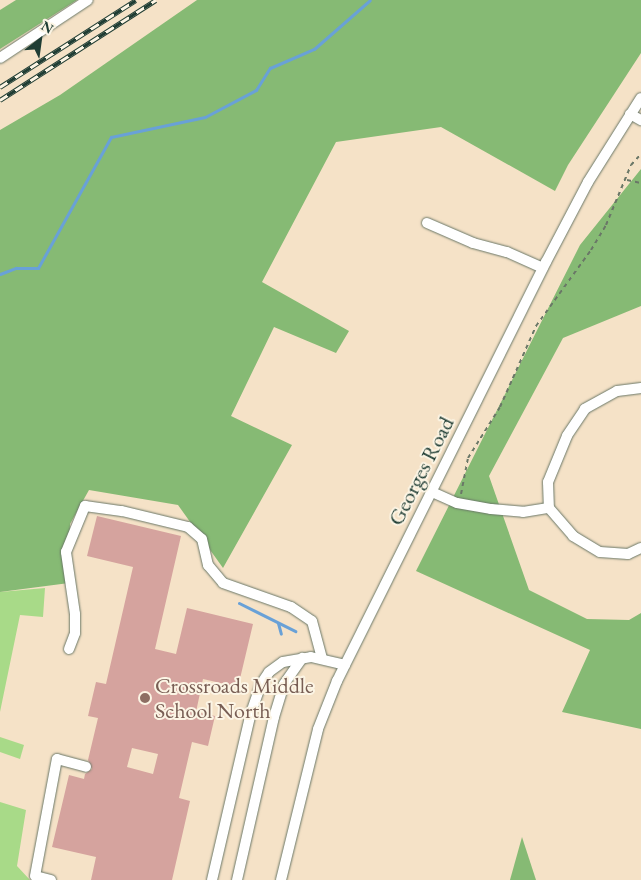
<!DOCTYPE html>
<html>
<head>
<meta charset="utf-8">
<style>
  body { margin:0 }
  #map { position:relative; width:641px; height:880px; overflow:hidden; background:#f5e2c7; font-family:"EB Garamond",serif }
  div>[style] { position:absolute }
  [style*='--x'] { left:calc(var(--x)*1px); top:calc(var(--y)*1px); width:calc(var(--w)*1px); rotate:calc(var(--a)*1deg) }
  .green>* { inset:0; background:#a8da88 }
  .forest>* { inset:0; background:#86ba74 }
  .stream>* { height:3px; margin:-1.5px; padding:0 1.5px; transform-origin:1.5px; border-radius:1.5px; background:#69a1d7 }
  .building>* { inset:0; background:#d5a39e }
  .path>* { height:2px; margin-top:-1px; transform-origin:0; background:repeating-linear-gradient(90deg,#6a7767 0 4px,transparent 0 8px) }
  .roads { filter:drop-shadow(0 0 1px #6a7767) drop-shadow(0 0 1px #6a7767) }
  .minor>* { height:10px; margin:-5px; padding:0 5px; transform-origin:5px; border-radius:5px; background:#fff }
  .rail>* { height:5px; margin-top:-2.5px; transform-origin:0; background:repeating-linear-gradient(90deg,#fcf5e5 0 9px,#1f3d34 0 18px); box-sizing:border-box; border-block:1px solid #1f3d34 }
  .dots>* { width:14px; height:14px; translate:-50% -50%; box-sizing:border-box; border:2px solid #fcf5e5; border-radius:50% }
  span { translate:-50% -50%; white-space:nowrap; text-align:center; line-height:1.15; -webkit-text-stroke:4px #fcf5e5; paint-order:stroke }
  .street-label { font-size:22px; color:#1f3d34 }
  .education-label { font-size:22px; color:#785e54 }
  .left { translate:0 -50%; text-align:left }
  .north { position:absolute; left:15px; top:15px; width:50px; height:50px; -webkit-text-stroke:4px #fcf5e5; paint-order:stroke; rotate:30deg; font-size:14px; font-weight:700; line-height:20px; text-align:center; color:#1f3d34 }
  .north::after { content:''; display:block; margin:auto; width:18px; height:22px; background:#1f3d34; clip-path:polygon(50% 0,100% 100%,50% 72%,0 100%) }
</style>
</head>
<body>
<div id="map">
  <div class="green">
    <div style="clip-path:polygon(45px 588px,43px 617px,20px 615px,0 712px,0 592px)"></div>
    <div style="clip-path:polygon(0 737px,24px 745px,20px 759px,0 752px)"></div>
    <div style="clip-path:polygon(0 802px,26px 810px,17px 866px,30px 880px,0 880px)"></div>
  </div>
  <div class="forest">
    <div style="clip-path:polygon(16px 0,77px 0,0 49px,0 10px)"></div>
    <div style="clip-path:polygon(197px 0,641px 0,641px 53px,568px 165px,555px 191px,441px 127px,336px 142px,262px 282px,349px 331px,336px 353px,274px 327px,231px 416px,292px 445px,223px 568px,178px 505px,89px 490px,70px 524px,69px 583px,0 592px,0 130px,60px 95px)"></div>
    <div style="clip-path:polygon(641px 169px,641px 306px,563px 338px,489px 476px,529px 590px,587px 619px,629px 620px,641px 613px,641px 729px,562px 712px,590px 650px,416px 571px,580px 245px)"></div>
    <div style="clip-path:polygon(522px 837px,536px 880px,510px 880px)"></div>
  </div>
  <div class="stream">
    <div style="--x:0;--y:274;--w:17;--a:-21"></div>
    <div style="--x:16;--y:268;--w:22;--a:0"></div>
    <div style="--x:38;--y:268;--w:150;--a:-60.9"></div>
    <div style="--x:111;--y:137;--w:96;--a:-12"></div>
    <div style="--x:205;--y:117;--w:58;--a:-27.9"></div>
    <div style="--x:256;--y:90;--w:26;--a:-58"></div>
    <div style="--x:270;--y:68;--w:48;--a:-23.4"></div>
    <div style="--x:314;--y:49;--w:74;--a:-41.2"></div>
    <div style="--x:239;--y:603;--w:63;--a:26.6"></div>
    <div style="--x:278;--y:623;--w:11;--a:75"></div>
  </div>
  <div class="building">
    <div style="clip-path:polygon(evenodd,97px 516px,181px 536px,155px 649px,176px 654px,187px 608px,253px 624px,238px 687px,203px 679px,196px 712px,215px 716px,208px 746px,192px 742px,179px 798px,190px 801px,172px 880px,91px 880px,96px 857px,52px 847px,69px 775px,84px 779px,85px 774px,92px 769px,88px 760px,98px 718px,88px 716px,96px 682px,106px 684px,133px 567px,87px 556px,97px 516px,132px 748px,158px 754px,153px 774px,127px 767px,132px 748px)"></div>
  </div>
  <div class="path">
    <div style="--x:627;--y:180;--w:14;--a:12"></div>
    <div style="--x:461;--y:494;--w:37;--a:-79"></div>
    <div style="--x:468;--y:458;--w:60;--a:-57.9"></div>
    <div style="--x:500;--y:407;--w:89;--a:-66"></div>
    <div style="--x:536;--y:326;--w:94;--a:-54.1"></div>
    <div style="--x:591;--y:250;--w:29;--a:-59"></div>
    <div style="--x:606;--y:225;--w:65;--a:-67.4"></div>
    <div style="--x:631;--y:165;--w:15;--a:-48"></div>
  </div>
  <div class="roads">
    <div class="minor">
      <div style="--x:0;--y:58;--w:105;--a:-33.4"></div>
      <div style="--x:630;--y:114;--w:13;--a:29"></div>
      <div style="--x:427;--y:223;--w:50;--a:23.5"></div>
      <div style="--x:473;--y:243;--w:35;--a:15"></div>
      <div style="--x:507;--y:252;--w:39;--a:24"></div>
      <div style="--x:641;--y:388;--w:24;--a:173"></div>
      <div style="--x:617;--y:391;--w:37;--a:151"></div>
      <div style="--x:585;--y:409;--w:32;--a:124"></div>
      <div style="--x:567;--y:436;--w:50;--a:112.4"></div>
      <div style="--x:548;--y:482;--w:26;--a:88"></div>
      <div style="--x:549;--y:508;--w:37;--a:49"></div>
      <div style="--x:573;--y:536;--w:31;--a:31"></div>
      <div style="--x:600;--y:552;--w:28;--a:4"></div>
      <div style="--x:628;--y:554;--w:14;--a:-25"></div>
      <div style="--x:432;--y:492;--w:27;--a:24"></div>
      <div style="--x:457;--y:503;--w:35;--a:10"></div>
      <div style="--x:491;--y:509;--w:32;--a:5"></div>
      <div style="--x:523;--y:512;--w:26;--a:-9"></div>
      <div style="--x:69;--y:649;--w:17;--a:-69"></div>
      <div style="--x:75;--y:633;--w:19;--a:-90"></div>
      <div style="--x:75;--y:614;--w:63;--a:-98.3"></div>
      <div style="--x:66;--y:552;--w:50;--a:-67.6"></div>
      <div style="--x:85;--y:506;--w:37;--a:8"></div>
      <div style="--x:122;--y:511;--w:68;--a:13.6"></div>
      <div style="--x:188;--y:527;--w:18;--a:41"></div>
      <div style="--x:202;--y:539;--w:27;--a:77"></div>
      <div style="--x:208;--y:565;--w:23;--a:50"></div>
      <div style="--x:223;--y:583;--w:72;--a:19.4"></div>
      <div style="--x:291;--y:607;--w:25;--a:34"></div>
      <div style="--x:312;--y:621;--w:39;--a:75"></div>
      <div style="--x:51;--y:880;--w:16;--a:-166"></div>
      <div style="--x:35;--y:876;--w:119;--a:-79.4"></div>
      <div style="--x:57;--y:759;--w:30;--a:15"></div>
      <div style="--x:212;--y:880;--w:171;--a:-76.9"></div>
      <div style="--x:251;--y:713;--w:31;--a:-71"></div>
      <div style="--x:261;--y:684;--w:14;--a:-56"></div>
      <div style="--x:269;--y:672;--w:17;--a:-36"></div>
      <div style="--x:283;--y:662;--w:28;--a:-10"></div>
      <div style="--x:311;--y:657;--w:35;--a:13"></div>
      <div style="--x:237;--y:880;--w:167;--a:-77.2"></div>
      <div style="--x:274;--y:717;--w:34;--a:-73"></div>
      <div style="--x:284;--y:684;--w:32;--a:-55"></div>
      <div style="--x:281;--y:880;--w:155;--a:-76.2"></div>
      <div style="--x:318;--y:729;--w:52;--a:-68.4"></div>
      <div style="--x:337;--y:681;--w:468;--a:-63.5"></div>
      <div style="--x:546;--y:262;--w:90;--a:-62.3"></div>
      <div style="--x:588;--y:182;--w:99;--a:-57.8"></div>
    </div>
  </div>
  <div class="rail">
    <div style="--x:0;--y:87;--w:161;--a:-32.6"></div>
    <div style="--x:0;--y:100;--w:185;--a:-32.7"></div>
  </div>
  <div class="dots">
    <div style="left:145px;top:698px;background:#8d6e63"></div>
  </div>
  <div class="street-label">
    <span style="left:421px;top:471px;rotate:-63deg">Georges Road</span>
  </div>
  <div class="education-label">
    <span class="left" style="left:155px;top:698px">Crossroads Middle<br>School North</span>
  </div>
  <div class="north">N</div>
</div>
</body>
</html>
